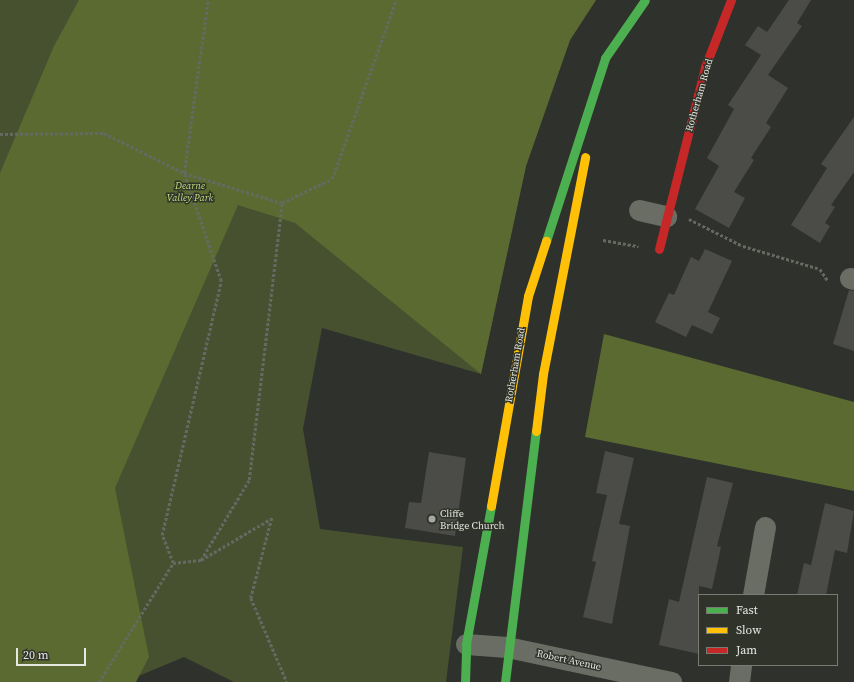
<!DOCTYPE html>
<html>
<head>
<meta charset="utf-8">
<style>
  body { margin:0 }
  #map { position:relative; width:854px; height:682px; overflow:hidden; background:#2f312c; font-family:"Source Serif 4",serif }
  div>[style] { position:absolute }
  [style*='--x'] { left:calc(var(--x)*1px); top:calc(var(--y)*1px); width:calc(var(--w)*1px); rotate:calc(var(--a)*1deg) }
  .green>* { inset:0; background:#475130 }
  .forest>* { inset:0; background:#5a6a30 }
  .building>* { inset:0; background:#4b4c48 }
  .path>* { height:2.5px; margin-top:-1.25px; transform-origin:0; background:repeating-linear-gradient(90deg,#666962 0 3px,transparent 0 5px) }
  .street>* { height:21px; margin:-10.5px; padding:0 10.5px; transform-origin:10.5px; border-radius:10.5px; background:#6a6d64 }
  .fast>* { height:9px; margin:-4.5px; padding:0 4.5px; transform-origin:4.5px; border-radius:4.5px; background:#4caf50 }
  .slow>* { height:9px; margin:-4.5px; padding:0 4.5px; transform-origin:4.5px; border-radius:4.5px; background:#ffc107 }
  .jam>* { height:9px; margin:-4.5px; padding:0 4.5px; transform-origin:4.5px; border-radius:4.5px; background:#c62828 }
  .dots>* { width:11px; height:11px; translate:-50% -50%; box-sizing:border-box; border:2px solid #30332a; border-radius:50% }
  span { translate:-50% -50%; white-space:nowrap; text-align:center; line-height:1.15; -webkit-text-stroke:3px #30332a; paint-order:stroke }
  .street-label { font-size:10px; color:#e5e7e1 }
  .park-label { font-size:10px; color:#c0db7d; font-style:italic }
  .poi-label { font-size:10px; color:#e5e7e1 }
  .left { translate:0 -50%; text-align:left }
  .legend { position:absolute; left:698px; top:594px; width:140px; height:72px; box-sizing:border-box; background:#30332a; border:1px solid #787b73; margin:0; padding:5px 7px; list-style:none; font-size:12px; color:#e5e7e1 }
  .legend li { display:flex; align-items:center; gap:8px; height:20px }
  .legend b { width:20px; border:1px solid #787b73 }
  .scale { position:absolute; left:16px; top:648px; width:70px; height:18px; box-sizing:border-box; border:2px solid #e5e7e1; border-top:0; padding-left:5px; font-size:12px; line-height:14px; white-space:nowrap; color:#e5e7e1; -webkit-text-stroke:3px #30332a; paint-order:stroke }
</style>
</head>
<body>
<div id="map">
  <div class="green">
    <div style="clip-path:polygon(0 0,596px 0,570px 40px,526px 166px,481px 374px,322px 328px,303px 429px,320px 529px,463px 547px,446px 682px,234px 682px,184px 657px,141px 675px,54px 682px,0 682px)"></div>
  </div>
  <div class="forest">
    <div style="clip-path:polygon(79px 0,596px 0,570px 40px,526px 166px,481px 374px,295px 223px,238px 205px,115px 488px,149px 657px,136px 682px,0 682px,0 173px,54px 46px)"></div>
    <div style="clip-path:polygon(604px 334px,854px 402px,854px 491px,585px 437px)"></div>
  </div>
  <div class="building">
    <div style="clip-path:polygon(789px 0,811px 0,797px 23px,802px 26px,768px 75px,788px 88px,766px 123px,771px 127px,751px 158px,754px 160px,734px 192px,745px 198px,729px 228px,695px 209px,719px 166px,707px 158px,734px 109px,728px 105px,761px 55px,745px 45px,758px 26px,767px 32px)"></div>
    <div style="clip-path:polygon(854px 117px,854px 172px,831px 205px,835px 207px,825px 223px,830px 226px,820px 243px,791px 225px,827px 168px,821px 164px)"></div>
    <div style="clip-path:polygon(705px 249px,732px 261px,708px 312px,720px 318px,712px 334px,692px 325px,686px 337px,655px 322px,669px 293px,674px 295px,691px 257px,699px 261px)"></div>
    <div style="clip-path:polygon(849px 290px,854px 291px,854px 351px,833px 344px)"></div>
    <div style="clip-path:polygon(605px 451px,634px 458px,619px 524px,630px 526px,612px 624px,583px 617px,596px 562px,592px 561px,607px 495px,596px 493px)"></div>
    <div style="clip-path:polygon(429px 452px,466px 458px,455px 536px,405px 528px,409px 502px,421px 503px)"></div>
    <div style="clip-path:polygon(707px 477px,733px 483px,717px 546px,721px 547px,712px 589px,699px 586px,699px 654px,659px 645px,669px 599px,679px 602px)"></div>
    <div style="clip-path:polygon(825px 503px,854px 511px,847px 553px,835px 550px,826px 595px,797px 595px,804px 563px,811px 565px)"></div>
  </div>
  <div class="path">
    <div style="--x:0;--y:134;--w:104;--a:-0.6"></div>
    <div style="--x:104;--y:133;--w:89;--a:26.6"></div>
    <div style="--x:184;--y:173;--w:102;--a:17"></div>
    <div style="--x:689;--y:219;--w:60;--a:26.6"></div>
    <div style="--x:743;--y:246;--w:80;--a:16.6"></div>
    <div style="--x:820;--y:269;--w:14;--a:56"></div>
    <div style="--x:603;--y:240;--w:36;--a:10"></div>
    <div style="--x:201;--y:560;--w:93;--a:-59"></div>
    <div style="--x:249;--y:480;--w:279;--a:-83.2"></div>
    <div style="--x:282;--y:203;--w:55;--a:-25.6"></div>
    <div style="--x:332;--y:179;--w:190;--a:-70.3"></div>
    <div style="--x:173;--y:563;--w:28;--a:-6"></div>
    <div style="--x:201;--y:560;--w:82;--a:-30.6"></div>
    <div style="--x:272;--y:518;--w:83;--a:104.7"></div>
    <div style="--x:251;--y:598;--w:91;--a:66.8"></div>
    <div style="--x:99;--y:682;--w:140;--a:-58.1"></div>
    <div style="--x:173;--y:563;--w:30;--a:-111"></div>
    <div style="--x:162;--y:535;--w:261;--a:-76.9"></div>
    <div style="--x:221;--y:281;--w:114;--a:-108.9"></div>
    <div style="--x:184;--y:173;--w:175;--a:-82.1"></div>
  </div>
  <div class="street">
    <div style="--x:639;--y:210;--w:28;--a:13"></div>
    <div style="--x:850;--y:278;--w:4;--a:14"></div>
    <div style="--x:753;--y:595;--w:69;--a:-80"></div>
    <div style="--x:466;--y:644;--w:41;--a:4.2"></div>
    <div style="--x:507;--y:647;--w:168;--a:12"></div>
    <div style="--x:739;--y:682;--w:17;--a:-83"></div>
  </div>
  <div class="fast">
    <div style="--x:546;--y:241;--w:192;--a:-72.1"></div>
    <div style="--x:605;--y:58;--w:70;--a:-55.4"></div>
    <div style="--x:465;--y:682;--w:38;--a:-88"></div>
    <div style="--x:466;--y:644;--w:140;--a:-79.7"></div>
    <div style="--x:505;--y:682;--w:253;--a:-83"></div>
  </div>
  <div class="slow">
    <div style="--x:536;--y:431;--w:57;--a:-83"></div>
    <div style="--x:543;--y:374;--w:221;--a:-79"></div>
    <div style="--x:491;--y:506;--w:213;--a:-80"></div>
    <div style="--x:528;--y:296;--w:58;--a:-71.9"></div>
  </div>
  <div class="jam">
    <div style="--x:659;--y:249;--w:188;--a:-75.8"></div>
    <div style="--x:705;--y:67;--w:72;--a:-68.8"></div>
  </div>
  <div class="dots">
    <div style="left:432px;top:519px;background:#a5a7a2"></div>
  </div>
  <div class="street-label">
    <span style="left:699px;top:95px;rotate:-74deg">Rotherham Road</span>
    <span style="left:515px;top:365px;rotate:-80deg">Rotherham Road</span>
    <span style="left:569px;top:660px;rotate:12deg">Robert Avenue</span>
  </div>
  <div class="park-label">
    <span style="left:190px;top:191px">Dearne<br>Valley Park</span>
  </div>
  <div class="poi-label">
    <span class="left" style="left:440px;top:519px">Cliffe<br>Bridge Church</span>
  </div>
  <ul class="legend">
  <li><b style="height:5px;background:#4caf50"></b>Fast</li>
  <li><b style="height:5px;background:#ffc107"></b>Slow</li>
  <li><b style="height:5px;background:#c62828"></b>Jam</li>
  </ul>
  <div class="scale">20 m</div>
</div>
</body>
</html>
